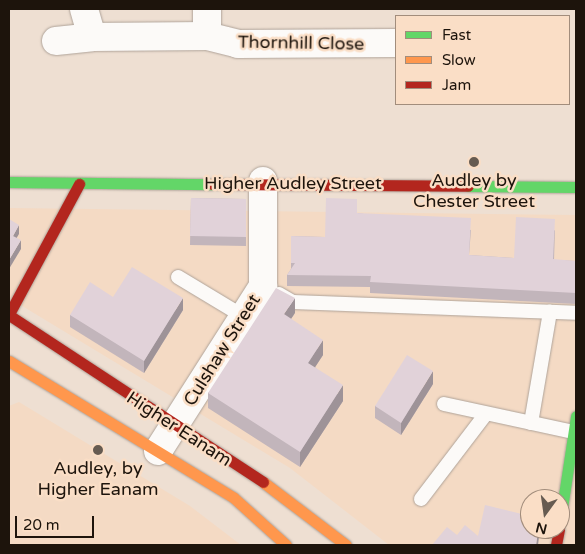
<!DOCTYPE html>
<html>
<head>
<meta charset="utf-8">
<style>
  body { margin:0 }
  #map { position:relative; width:585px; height:554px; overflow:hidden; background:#eedfd2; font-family:"Varela Round",sans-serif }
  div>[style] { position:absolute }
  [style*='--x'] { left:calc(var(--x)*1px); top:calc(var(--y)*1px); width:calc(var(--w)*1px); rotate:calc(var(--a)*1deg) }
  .built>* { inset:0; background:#f4dac4 }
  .roads { filter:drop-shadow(0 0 1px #afa399) drop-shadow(0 0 1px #afa399) }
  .lane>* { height:14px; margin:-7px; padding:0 7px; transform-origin:7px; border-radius:7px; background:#fcfaf8 }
  .street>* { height:28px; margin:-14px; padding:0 14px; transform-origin:14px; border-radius:14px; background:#fcfaf8 }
  .fast>* { height:11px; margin:-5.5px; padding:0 5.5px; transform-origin:5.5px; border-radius:5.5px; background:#63d668 }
  .slow>* { height:11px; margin:-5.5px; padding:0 5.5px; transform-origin:5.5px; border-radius:5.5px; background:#ff974d }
  .jam>* { height:11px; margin:-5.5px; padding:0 5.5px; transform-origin:5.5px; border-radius:5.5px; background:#b3261e }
  .wall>* { inset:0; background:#c2b5bb }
  .shaded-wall>* { inset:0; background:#9e9398 }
  .building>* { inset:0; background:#e1d2d9 }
  .dots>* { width:14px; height:14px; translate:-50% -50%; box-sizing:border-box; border:2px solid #fadec6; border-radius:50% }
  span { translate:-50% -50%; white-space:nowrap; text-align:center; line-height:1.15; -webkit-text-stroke:5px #fadec6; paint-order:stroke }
  .street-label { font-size:18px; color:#1d140c }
  .poi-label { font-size:18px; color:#1d140c }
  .frame { position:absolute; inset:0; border:10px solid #1d140c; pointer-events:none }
  .legend { position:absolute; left:395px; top:15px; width:175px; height:90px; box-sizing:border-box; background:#fadec6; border:1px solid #a28d7c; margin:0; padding:6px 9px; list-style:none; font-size:15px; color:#1d140c }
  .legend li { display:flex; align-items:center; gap:10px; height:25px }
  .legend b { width:25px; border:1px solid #a28d7c }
  .north { position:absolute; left:520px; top:489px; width:50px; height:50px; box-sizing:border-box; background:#fadec6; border:1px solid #a28d7c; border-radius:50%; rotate:194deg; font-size:14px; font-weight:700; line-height:20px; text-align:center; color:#1d140c }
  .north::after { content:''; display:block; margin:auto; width:18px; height:22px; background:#665b51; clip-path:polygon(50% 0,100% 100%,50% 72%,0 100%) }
  .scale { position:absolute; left:15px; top:516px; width:79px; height:22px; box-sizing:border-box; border:2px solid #1d140c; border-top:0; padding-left:6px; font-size:15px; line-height:18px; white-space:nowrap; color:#1d140c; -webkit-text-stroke:4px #fadec6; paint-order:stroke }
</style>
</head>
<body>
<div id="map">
  <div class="built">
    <div style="clip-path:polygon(evenodd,9px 208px,576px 215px,576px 545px,389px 545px,290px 468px,9px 298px,9px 208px,530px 499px,560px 499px,560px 529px,530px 529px,530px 499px)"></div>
    <div style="clip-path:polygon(19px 402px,190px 506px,241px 545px,9px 545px,9px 406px)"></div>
  </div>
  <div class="roads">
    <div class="lane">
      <div style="--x:178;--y:277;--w:76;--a:31"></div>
      <div style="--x:279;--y:294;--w:16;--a:30"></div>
      <div style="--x:293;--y:302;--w:283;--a:2.2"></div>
      <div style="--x:444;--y:404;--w:133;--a:12.2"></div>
      <div style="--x:531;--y:423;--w:113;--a:-80.3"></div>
      <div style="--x:421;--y:499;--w:106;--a:-52.7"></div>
    </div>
    <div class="street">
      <div style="--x:84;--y:9;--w:29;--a:74"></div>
      <div style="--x:207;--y:9;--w:27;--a:90"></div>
      <div style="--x:56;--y:41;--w:36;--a:-6"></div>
      <div style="--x:92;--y:37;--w:115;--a:-0.5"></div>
      <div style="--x:207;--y:36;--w:32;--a:14"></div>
      <div style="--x:238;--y:44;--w:158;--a:-0.4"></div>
      <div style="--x:158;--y:451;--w:196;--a:-57.5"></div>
      <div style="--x:263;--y:286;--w:105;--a:-90"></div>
    </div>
    <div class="fast">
      <div style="--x:9;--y:182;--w:203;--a:0.6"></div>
      <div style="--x:468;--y:186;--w:108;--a:0.5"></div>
      <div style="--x:560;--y:521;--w:106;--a:-81.3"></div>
    </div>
    <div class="slow">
      <div style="--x:9;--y:361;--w:263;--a:31.3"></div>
      <div style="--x:234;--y:498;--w:70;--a:42.1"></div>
      <div style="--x:263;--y:482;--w:104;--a:37.2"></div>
    </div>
    <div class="jam">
      <div style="--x:212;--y:184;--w:256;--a:0.4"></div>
      <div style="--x:9;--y:314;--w:148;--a:-61.7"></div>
      <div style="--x:9;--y:315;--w:304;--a:33.3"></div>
      <div style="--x:556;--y:545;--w:16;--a:-79"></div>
    </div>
  </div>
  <div class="wall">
    <div style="clip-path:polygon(191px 198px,246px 199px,246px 246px,190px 245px)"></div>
    <div style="clip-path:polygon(357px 213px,471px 230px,469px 255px,514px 258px,555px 230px,554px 260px,576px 261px,576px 304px,370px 293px,370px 287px,287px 286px,287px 275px,291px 269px,291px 236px,325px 237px)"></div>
    <div style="clip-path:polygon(183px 310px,144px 373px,70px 327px,70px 315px)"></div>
    <div style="clip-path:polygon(295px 313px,291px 319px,323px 355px,315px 367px,343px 401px,300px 467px,208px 408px,208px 393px)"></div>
    <div style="clip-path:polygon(433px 384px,401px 435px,375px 418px,375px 406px)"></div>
  </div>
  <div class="shaded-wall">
    <div style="clip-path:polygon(19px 225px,19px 234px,13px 244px,13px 236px)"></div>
    <div style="clip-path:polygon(21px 240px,21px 249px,9px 269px,9px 260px)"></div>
    <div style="clip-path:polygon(183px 298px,183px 310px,144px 373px,144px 361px)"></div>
    <div style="clip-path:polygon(295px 298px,295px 313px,284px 329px,284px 314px)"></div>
    <div style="clip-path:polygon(323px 340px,323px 355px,308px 378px,308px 363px)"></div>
    <div style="clip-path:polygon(433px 371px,433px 384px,401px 435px,401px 423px)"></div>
    <div style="clip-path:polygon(343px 385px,343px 401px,300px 467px,300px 452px)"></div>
    <div style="clip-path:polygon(538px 529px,540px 529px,538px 545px,536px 545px)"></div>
  </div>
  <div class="building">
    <div style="clip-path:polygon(191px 198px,246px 199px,246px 237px,190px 236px)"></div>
    <div style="clip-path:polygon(326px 198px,357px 199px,357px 213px,471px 218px,469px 255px,514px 258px,516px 217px,555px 219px,553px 259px,576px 261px,576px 293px,370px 282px,371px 276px,287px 275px,295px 263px,291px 263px,291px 236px,325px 237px)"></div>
    <div style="clip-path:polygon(9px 219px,19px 225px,13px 236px,21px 240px,9px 260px)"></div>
    <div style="clip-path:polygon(132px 267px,183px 298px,144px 361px,70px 315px,90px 282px,113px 297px)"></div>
    <div style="clip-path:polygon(276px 288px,295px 298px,284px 314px,323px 340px,308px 363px,343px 385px,300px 452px,208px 393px)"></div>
    <div style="clip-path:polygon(407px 355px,433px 371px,401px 423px,375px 406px)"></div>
    <div style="clip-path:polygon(485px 505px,530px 516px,530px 529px,538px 529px,536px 545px,432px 545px,447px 527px,457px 535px,465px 525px,478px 536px)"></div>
  </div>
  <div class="dots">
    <div style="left:474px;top:162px;background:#665b51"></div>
    <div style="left:98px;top:450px;background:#665b51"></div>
  </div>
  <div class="street-label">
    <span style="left:301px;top:43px;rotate:1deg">Thornhill Close</span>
    <span style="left:293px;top:183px">Higher Audley Street</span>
    <span style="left:222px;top:350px;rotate:-58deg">Culshaw Street</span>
    <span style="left:179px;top:429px;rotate:33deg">Higher Eanam</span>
  </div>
  <div class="poi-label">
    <span style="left:474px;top:191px">Audley by<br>Chester Street</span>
    <span style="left:98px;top:479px">Audley, by<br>Higher Eanam</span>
  </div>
  <div class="frame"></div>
  <ul class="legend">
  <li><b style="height:6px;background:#63d668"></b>Fast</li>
  <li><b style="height:6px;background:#ff974d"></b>Slow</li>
  <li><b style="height:6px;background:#b3261e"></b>Jam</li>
  </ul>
  <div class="north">N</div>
  <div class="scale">20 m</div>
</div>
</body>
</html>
